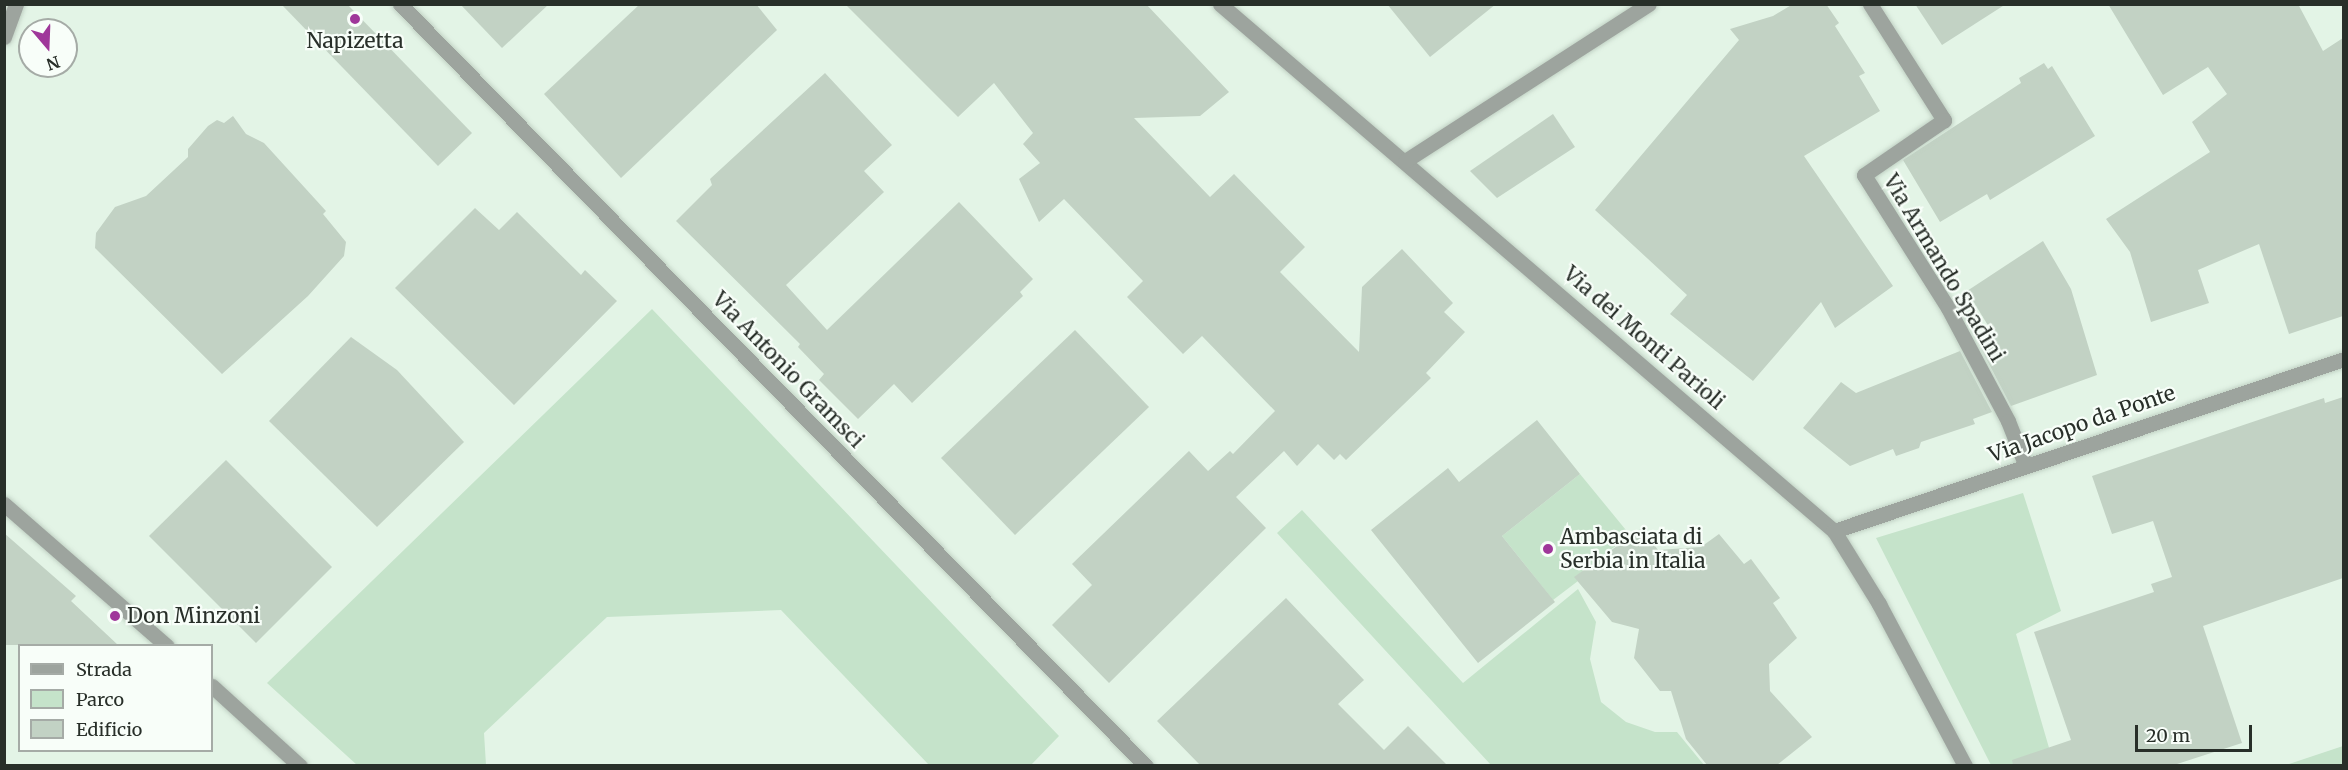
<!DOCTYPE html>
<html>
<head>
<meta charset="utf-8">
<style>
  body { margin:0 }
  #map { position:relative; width:2348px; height:770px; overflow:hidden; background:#e3f4e6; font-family:Merriweather,serif }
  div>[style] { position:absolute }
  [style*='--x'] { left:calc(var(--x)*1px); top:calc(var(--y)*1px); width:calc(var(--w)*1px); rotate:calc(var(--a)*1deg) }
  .green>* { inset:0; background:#c5e3ca }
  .building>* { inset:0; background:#c2d2c4 }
  .roads { filter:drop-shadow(0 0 2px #c1d1c4) drop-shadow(0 0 2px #c1d1c4) }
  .service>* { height:15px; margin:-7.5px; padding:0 7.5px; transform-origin:7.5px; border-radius:7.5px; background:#9da49e }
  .minor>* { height:15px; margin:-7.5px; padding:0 7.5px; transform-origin:7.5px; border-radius:7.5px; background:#9da49e }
  .tertiary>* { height:15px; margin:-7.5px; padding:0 7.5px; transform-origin:7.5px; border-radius:7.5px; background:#9da49e }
  .dots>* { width:16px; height:16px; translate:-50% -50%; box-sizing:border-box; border:3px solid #f8fef9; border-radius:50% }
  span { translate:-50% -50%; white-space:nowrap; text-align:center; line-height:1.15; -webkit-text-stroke:4.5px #f8fef9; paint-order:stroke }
  .poi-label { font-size:21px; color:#282f29 }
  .left { translate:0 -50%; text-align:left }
  .street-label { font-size:21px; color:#282f29 }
  .frame { position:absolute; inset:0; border:6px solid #282f29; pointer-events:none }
  .legend { position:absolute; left:18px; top:644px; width:195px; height:108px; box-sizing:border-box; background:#f8fef9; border:2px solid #a5aba6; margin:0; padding:8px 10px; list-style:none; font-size:18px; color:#282f29 }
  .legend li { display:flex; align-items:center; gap:12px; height:30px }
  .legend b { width:30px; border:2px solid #a5aba6 }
  .north { position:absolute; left:18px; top:18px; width:60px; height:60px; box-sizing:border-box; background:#f8fef9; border:2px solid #a5aba6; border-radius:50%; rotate:161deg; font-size:16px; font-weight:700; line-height:24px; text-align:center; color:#282f29 }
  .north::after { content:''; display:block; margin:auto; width:21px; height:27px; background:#9f379a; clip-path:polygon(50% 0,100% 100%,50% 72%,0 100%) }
  .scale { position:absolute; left:2135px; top:725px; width:117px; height:27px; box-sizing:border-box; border:3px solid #282f29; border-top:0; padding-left:8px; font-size:18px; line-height:21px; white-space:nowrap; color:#282f29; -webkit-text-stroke:4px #f8fef9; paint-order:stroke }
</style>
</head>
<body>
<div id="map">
  <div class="green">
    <div style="clip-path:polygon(652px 309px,1059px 736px,1031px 765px,929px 765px,781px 610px,607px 617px,484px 733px,486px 765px,357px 765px,267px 683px)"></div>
    <div style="clip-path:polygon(1580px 474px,1630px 535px,1575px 577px,1578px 581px,1553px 600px,1502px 536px)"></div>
    <div style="clip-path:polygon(2023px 493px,2061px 611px,2016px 634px,2054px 765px,1991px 765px,1876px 538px)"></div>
    <div style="clip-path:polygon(1302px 510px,1463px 683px,1578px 589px,1596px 622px,1590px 659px,1601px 702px,1626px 722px,1655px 732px,1677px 732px,1704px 765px,1491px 765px,1277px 533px)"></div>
    <div style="clip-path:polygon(2343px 746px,2343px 765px,2286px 765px)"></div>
  </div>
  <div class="building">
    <div style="clip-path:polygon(281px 4px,347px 4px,472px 133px,438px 166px)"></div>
    <div style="clip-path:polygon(460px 4px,549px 4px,502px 48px)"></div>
    <div style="clip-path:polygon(640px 4px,756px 4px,777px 30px,621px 178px,544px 94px)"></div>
    <div style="clip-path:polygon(845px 4px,1146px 4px,1229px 92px,1200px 116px,1134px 118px,1210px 197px,1234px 174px,1305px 247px,1280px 272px,1359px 352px,1362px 287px,1402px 249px,1453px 303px,1444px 312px,1465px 332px,1426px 373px,1431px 378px,1346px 460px,1340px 454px,1334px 460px,1318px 444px,1297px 466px,1284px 451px,1236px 497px,1266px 528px,1109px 683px,1052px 625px,1092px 585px,1072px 564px,1189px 451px,1208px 471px,1230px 451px,1233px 454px,1275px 411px,1202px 336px,1183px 354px,1127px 297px,1143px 281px,1064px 199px,1039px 222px,1019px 179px,1040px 163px,1023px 144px,1033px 133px,994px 83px,958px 117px)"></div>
    <div style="clip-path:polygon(1387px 4px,1496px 4px,1430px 57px)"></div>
    <div style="clip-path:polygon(1793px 4px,1826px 4px,1839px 23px,1835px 26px,1865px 73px,1859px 76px,1880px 111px,1804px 156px,1893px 286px,1835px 328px,1821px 302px,1753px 381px,1670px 314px,1687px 295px,1595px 210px,1739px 40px,1730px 29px,1773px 16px)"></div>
    <div style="clip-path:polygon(1915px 4px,2006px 4px,1942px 45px)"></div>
    <div style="clip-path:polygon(2108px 4px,2298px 4px,2323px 51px,2343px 38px,2343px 316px,2289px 334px,2259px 244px,2198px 270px,2209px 303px,2151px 322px,2130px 252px,2106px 219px,2210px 152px,2192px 122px,2227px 94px,2208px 67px,2163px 95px)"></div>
    <div style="clip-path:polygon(2044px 63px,2048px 69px,2052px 66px,2095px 136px,1990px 200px,1987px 194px,1940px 222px,1903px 160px,2021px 83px,2019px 78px)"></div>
    <div style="clip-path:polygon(825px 73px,892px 145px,864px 171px,884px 192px,786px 285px,827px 330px,959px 202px,1033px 279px,1020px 292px,1023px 296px,912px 403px,894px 384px,858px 419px,819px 380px,824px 374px,798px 347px,800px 344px,676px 221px,712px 185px,710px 179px)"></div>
    <div style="clip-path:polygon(1553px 114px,1575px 147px,1497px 198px,1470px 171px)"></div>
    <div style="clip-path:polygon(233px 116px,246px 134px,264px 143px,326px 211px,323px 214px,346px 242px,344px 256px,308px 296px,222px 374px,95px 248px,96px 233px,115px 207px,146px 196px,188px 157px,188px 149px,208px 126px,217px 120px,224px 123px)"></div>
    <div style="clip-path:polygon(475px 208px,499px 230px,517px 212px,581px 275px,585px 270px,617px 301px,514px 405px,395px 288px)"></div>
    <div style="clip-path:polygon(2043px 241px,2071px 289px,2097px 375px,2011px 406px,1978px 343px,1995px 337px,1967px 291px)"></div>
    <div style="clip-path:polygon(1075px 330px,1149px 407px,1015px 535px,941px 458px)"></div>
    <div style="clip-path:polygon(351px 337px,397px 370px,464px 442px,377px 527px,269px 421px)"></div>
    <div style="clip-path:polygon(1960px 351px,1992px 412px,1973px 419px,1975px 424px,1921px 442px,1919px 448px,1896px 456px,1893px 449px,1850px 466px,1803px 428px,1841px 382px,1856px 393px)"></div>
    <div style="clip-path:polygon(2343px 397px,2343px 578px,2203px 626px,2242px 743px,2174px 765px,2013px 765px,2012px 760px,2071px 740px,2034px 632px,2154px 592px,2151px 584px,2172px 577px,2153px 521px,2112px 534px,2092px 476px,2324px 398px,2325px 403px)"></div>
    <div style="clip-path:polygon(1537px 420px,1580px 474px,1502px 536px,1555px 602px,1478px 663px,1371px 530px,1448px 468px,1459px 482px)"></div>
    <div style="clip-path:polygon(226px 460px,332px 567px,256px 643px,149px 536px)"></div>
    <div style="clip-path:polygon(1642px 528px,1658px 550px,1701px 547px,1719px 534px,1744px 564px,1751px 559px,1780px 598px,1773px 603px,1797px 638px,1769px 664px,1770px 691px,1812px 737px,1777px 765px,1707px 765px,1686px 739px,1671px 691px,1660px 691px,1634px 658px,1639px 629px,1612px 622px,1574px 577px)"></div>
    <div style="clip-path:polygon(4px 533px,76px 596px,71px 601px,118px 645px,4px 645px)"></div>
    <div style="clip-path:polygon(1286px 598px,1364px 680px,1338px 704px,1384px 750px,1408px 726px,1447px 765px,1200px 765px,1157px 721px)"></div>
  </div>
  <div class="roads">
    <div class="service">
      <div style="--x:1870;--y:4;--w:138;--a:57.5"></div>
      <div style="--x:1944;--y:120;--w:97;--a:145.5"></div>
      <div style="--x:1864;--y:175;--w:157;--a:57.7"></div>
      <div style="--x:1948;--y:308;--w:128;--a:62"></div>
      <div style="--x:2008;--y:421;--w:46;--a:68.4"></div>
    </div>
    <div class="minor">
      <div style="--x:400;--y:4;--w:1066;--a:45.61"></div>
      <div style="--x:1220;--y:4;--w:809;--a:40.64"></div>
      <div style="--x:1834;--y:531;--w:86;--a:58.3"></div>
      <div style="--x:1879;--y:604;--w:183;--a:62"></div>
      <div style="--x:1405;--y:161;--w:290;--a:-32.8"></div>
      <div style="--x:4;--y:504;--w:216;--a:41.1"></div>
      <div style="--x:1834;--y:531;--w:538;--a:-18.64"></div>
      <div style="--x:212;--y:686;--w:119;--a:42.3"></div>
    </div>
    <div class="tertiary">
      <div style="--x:4;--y:37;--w:35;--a:-70"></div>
    </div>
  </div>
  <div class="dots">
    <div style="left:355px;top:19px;background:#9f379a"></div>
    <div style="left:1548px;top:549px;background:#9f379a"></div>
    <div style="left:115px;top:616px;background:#9f379a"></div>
  </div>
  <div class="poi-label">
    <span style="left:355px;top:41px">Napizetta</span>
    <span class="left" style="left:1560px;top:549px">Ambasciata di<br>Serbia in Italia</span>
    <span class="left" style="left:127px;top:616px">Don Minzoni</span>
  </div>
  <div class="street-label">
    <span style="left:1944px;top:268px;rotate:59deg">Via Armando Spadini</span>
    <span style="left:1644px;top:338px;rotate:41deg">Via dei Monti Parioli</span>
    <span style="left:788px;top:370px;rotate:46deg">Via Antonio Gramsci</span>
    <span style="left:2082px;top:424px;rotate:-19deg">Via Jacopo da Ponte</span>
  </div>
  <div class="frame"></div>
  <ul class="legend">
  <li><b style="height:8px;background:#9da49e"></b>Strada</li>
  <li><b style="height:16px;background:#c5e3ca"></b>Parco</li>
  <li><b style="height:16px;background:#c2d2c4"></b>Edificio</li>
  </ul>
  <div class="north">N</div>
  <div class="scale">20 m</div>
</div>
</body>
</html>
